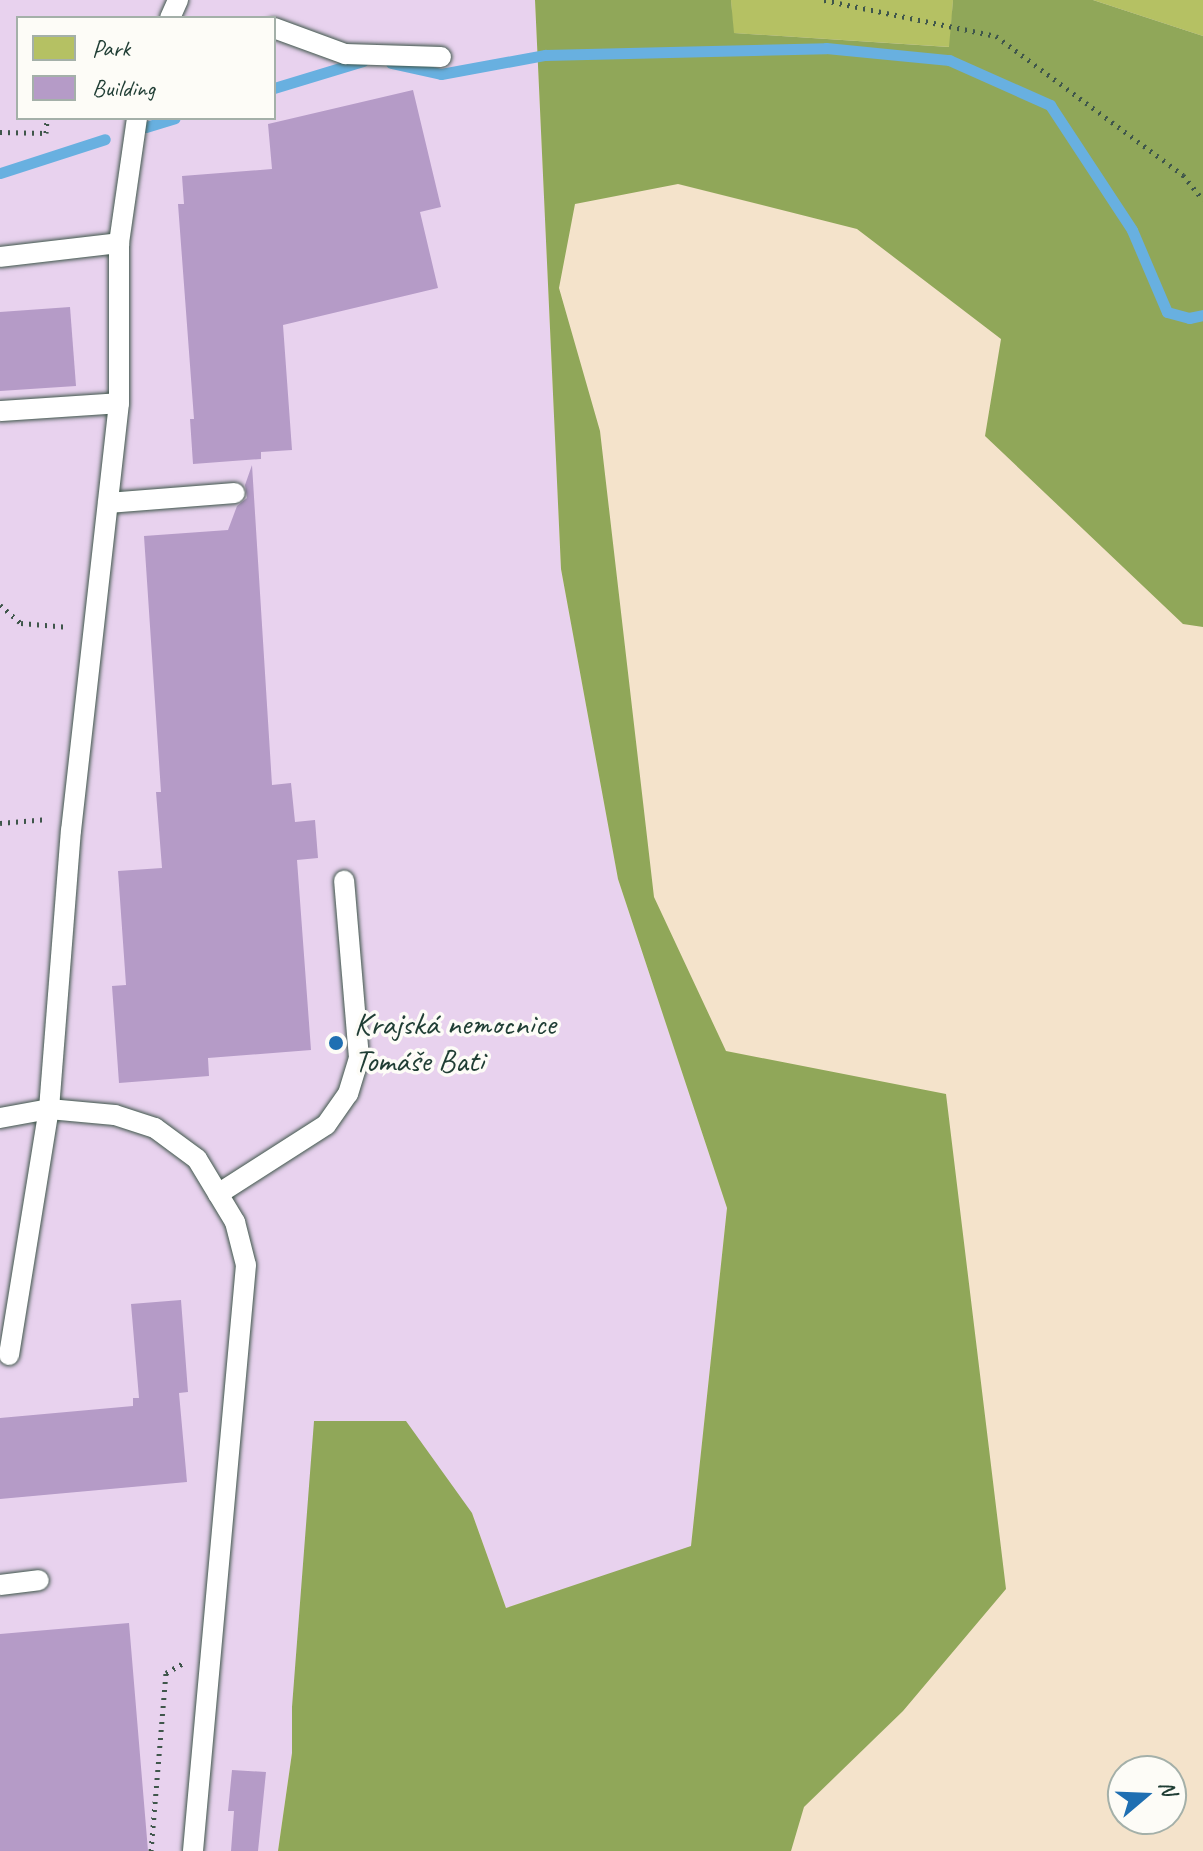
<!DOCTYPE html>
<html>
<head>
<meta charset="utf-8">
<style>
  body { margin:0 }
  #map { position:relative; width:1203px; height:1851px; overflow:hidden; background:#f4e3cb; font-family:Caveat,sans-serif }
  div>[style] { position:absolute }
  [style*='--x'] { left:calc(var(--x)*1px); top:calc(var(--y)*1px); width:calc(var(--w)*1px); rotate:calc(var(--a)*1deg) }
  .built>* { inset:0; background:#e8d2ee }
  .green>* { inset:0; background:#b5c163 }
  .forest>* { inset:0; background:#90a759 }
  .stream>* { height:11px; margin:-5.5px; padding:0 5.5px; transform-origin:5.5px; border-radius:5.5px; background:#68b0e0 }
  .building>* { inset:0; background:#b59bc7 }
  .path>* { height:5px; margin-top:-2.5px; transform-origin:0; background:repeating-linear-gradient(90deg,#3f564b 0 2px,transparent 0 8px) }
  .roads { filter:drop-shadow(0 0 2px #3f564b) drop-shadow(0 0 2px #3f564b) }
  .lane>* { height:20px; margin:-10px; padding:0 10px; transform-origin:10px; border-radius:10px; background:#fff }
  .dots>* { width:22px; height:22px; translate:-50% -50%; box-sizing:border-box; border:4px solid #fdfcf7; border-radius:50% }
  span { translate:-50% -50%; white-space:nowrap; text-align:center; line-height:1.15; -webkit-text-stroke:7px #fdfcf7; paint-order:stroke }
  .poi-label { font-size:32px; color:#1f3d34 }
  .left { translate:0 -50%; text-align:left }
  .legend { position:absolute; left:16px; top:16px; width:260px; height:104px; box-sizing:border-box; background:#fdfcf7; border:2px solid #a4b0a9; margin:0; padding:10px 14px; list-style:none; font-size:24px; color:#1f3d34 }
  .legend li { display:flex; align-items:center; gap:16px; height:40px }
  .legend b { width:40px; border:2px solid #a4b0a9 }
  .north { position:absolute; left:1107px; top:1755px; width:80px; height:80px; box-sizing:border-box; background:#fdfcf7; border:2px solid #a4b0a9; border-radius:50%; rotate:71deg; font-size:22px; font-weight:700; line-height:32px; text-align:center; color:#1f3d34 }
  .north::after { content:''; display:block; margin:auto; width:28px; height:36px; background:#1f6fb2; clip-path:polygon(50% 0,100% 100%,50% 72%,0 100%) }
</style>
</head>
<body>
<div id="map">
  <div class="built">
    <div style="clip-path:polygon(evenodd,0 0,535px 0,561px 569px,618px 879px,727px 1208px,691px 1547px,506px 1608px,472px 1513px,292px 1707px,292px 1753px,278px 1851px,0 1851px,0 0,18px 18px,274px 18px,274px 118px,18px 118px,18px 18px)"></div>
  </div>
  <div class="green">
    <div style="clip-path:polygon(731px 0,953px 0,950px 47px,733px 33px)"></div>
    <div style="clip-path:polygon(1093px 0,1203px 0,1203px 36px)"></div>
  </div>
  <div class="forest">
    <div style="clip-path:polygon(535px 0,731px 0,734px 33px,949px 47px,953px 0,1093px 0,1203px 36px,1203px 627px,1183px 624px,985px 436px,1001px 339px,857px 229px,678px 184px,575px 204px,559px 288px,600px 431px,654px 897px,726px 1051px,946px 1094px,1006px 1589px,903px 1711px,804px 1807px,791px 1851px,278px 1851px,292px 1753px,292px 1707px,314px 1421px,406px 1421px,472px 1513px,506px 1608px,691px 1546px,727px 1208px,618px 879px,561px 569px)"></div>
  </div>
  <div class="stream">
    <div style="--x:391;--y:63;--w:51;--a:12.4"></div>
    <div style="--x:441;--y:74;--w:106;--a:-10.4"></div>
    <div style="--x:545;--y:55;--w:281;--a:-1.4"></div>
    <div style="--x:826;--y:48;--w:124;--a:5.6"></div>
    <div style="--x:949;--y:60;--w:111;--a:24"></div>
    <div style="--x:1050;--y:105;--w:149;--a:56.7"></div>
    <div style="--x:1132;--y:230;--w:89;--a:66.9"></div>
    <div style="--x:1167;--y:312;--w:23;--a:15"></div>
    <div style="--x:1189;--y:318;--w:14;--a:-12"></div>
    <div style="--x:274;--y:88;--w:93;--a:-16.9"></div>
    <div style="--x:146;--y:127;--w:30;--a:-17"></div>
    <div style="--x:0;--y:173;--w:110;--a:-17.9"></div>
  </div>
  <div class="building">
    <div style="clip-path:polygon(413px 90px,441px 207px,420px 212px,438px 288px,283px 325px,292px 450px,261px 452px,261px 459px,193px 464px,190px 419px,194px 419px,178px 204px,184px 204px,182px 176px,272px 169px,268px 124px)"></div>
    <div style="clip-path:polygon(70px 307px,76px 386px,0 391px,0 312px)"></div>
    <div style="clip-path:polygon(252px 465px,272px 785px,291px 783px,295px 822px,315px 820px,318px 858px,297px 860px,311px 1050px,208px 1058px,209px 1076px,119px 1083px,112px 986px,126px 985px,118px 871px,162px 868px,156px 792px,161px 792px,144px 536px,228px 530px,237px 506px,247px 498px,245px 485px)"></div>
    <div style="clip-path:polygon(181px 1300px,188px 1392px,179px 1393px,187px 1482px,0 1499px,0 1418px,133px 1406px,133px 1398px,139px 1398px,131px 1304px)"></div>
    <div style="clip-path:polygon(129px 1623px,148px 1851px,0 1851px,0 1634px)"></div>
    <div style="clip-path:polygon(232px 1770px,266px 1772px,258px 1851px,231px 1851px,234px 1811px,228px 1811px)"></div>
  </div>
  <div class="path">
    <div style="--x:824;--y:0;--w:176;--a:11.8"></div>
    <div style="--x:996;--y:36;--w:233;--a:36.6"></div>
    <div style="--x:1183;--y:175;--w:32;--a:51"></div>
    <div style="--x:0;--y:132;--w:46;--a:1.2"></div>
    <div style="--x:46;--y:133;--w:15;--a:-86"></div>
    <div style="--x:0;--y:605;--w:28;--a:41"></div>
    <div style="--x:21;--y:623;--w:48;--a:4.8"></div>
    <div style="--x:0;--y:823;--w:48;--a:-4.8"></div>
    <div style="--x:151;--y:1851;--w:179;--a:-85.2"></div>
    <div style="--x:166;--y:1673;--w:20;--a:-30"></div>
  </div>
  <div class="roads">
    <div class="lane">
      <div style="--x:170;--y:18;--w:20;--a:-66"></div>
      <div style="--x:274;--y:28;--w:76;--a:20.1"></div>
      <div style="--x:345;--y:54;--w:96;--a:1.8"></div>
      <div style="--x:0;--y:257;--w:120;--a:-6.7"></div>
      <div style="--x:0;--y:411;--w:119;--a:-3.8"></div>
      <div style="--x:108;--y:503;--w:127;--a:-4.5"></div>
      <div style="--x:0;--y:1118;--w:50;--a:-10.4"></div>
      <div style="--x:49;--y:1109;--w:66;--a:5.2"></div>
      <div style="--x:115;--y:1115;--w:42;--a:18"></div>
      <div style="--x:155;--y:1128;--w:52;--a:36.4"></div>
      <div style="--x:197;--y:1159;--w:74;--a:58.9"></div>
      <div style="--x:235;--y:1222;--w:44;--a:75.7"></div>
      <div style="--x:246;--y:1265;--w:588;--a:95.17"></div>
      <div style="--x:218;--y:1194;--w:128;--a:-32.6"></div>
      <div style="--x:326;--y:1125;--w:38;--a:-55"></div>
      <div style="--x:348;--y:1094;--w:38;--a:-73"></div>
      <div style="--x:359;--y:1058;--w:178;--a:-94.8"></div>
      <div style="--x:9;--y:1355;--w:249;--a:-80.8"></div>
      <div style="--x:49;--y:1109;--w:279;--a:-85.5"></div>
      <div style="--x:71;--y:831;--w:431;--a:-83.6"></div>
      <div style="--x:119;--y:403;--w:160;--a:-90"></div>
      <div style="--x:119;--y:243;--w:126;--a:-81.8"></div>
      <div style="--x:0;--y:1585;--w:39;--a:-7"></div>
    </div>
  </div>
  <div class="dots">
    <div style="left:336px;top:1043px;background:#1f6fb2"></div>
  </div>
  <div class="poi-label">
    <span class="left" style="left:354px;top:1043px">Krajská nemocnice<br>Tomáše Bati</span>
  </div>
  <ul class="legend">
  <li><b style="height:22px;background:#b5c163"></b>Park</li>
  <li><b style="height:22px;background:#b59bc7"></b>Building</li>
  </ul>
  <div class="north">N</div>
</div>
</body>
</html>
